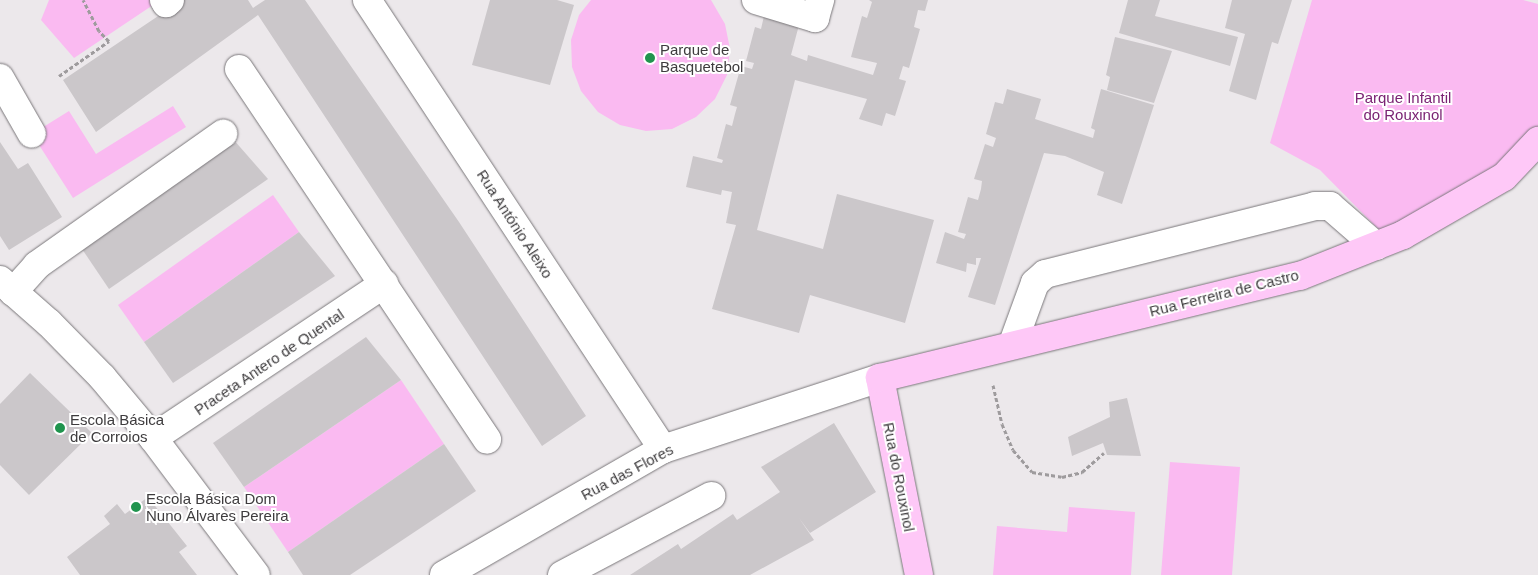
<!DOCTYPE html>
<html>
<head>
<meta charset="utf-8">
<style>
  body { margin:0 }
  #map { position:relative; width:1538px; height:575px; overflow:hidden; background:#ece8eb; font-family:Helvetica,sans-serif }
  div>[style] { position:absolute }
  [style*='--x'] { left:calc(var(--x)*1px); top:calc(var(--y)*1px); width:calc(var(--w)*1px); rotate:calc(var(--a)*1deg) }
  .green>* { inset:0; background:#fabaf1 }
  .building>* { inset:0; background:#cbc7ca }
  .path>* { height:3px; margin-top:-1.5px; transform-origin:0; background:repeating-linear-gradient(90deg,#9e9b9d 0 4px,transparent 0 6.5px) }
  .roads { filter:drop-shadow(0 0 1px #7a777a) drop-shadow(0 0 1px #7a777a) }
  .minor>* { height:28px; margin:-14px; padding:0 14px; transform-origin:14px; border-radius:14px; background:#fff }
  .major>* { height:28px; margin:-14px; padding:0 14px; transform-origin:14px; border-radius:14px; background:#fec8f7 }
  .dots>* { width:14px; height:14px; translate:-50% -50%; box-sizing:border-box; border:2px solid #fff; border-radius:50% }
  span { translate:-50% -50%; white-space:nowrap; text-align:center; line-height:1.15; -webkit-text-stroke:4px #fff; paint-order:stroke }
  .poi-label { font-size:15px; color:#3e3c3e }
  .left { translate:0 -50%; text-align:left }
  .park-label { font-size:15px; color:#7a2373 }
  .street-label { font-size:15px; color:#3e3c3e }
</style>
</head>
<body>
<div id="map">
  <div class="green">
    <div style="clip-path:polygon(49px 0,150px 0,153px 5px,74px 58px,41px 20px)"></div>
    <div style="clip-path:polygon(591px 0,711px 0,725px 24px,730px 49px,727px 75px,715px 99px,696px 117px,672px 129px,646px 131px,620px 125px,598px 112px,581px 91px,572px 67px,571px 40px,579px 15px)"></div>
    <div style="clip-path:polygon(1312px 0,1523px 0,1538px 4px,1538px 128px,1502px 170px,1387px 238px,1320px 170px,1270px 143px)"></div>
    <div style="clip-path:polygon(173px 106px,186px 127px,73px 198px,32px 134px,69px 111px,96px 154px)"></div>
    <div style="clip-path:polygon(273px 195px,299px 232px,144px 342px,118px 305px)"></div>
    <div style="clip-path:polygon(401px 380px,444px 444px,288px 552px,244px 487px)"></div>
    <div style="clip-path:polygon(1170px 462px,1240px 467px,1232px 575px,1161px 575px)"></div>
    <div style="clip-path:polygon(1069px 507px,1135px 512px,1131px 575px,993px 575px,997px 526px,1067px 532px)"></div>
  </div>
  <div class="building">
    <div style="clip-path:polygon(182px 0,248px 0,253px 8px,265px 0,305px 0,459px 222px,586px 416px,542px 446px,258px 15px,96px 132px,63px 80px)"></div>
    <div style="clip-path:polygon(490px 0,557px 0,574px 5px,550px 85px,472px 65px)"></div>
    <div style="clip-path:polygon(869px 0,928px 0,925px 11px,918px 10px,914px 27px,920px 29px,909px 68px,903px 66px,899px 79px,906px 81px,895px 116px,886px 113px,882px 126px,859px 119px,867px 99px,795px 80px,757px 230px,823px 249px,837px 194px,934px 220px,905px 323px,810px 295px,799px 333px,712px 309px,736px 225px,726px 223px,732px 192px,722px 190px,721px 195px,686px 187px,693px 156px,722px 163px,723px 160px,717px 158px,726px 124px,732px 126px,735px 114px,737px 107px,730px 105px,741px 66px,752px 69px,754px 63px,746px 61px,755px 27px,761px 29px,764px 16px,799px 25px,791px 55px,807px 61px,808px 55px,873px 75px,877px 63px,851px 57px,862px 16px,867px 18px,872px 2px)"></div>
    <div style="clip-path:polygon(1128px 0,1160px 0,1155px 16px,1238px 37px,1230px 66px,1119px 33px)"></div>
    <div style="clip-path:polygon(1232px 0,1292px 0,1278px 44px,1272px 42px,1256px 100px,1229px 91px,1245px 34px,1225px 28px)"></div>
    <div style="clip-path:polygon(1115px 37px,1172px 51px,1154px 103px,1107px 90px,1110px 77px,1106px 75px)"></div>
    <div style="clip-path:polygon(1007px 89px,1041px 99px,1035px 119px,1093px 138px,1095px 130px,1091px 128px,1101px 89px,1154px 105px,1122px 204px,1097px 195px,1104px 172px,1065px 156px,1044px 153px,995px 305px,968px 297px,981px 258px,976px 258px,976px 265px,967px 263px,966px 272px,936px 263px,945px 232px,964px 239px,966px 234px,958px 232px,968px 197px,978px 200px,981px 189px,982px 181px,974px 179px,985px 144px,993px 147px,996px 138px,986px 134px,995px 102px,1003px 104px)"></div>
    <div style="clip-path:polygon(233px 139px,268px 179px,109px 289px,80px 246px)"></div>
    <div style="clip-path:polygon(0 142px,18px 169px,28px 163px,62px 217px,9px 250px,0 236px)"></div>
    <div style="clip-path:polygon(299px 232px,335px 276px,173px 383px,144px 342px)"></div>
    <div style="clip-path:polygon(366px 337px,401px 380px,244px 487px,213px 443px)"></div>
    <div style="clip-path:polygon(30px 373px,92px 433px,29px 495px,0 465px,0 404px)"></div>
    <div style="clip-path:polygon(1127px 398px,1141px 456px,1107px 455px,1103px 443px,1072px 456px,1068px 437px,1110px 417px,1109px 402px)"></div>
    <div style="clip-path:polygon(834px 423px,876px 492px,810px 533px,799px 518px,814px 540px,750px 575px,630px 575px,678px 544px,681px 549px,733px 514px,737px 520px,780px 492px,761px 467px)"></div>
    <div style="clip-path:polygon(444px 444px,476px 491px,350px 575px,303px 575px,288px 552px)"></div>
    <div style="clip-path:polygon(148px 497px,187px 546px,179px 552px,197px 575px,80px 575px,67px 557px,110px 524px,104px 516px,117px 504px,125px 514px)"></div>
  </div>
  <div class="path">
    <div style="--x:59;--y:76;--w:61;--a:-35"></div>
    <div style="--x:109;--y:41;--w:14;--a:-135"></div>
    <div style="--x:99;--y:31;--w:35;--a:-117"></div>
    <div style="--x:993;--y:385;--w:40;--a:77"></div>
    <div style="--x:1002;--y:424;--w:28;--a:67"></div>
    <div style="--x:1013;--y:450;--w:29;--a:49"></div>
    <div style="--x:1032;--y:472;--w:30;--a:9"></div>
    <div style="--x:1062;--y:477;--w:21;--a:-14"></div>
    <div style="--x:1082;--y:472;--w:29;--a:-41"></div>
  </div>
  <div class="roads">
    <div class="minor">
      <div style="--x:164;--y:0;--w:4;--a:56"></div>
      <div style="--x:166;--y:3;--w:5;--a:-37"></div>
      <div style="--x:367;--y:0;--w:538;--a:56.61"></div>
      <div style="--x:756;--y:0;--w:62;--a:17"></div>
      <div style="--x:815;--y:18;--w:19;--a:-74"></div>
      <div style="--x:239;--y:69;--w:446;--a:56.2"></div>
      <div style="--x:0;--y:78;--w:64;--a:60.3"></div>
      <div style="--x:0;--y:280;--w:65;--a:41.3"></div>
      <div style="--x:49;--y:323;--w:76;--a:45.5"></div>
      <div style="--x:102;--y:377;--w:80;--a:50.1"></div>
      <div style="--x:153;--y:438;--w:171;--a:53.1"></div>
      <div style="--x:13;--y:292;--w:36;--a:-48"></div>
      <div style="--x:37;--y:265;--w:228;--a:-35.2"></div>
      <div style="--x:1013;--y:343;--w:64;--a:-69.9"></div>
      <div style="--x:1035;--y:283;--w:13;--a:-42"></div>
      <div style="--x:1045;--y:274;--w:278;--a:-14.1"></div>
      <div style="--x:1315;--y:206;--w:15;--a:0"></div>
      <div style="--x:1330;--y:206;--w:61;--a:41"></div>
      <div style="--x:153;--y:438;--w:278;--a:-33.7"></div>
      <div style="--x:444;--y:575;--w:253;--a:-29.9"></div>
      <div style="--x:663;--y:449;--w:228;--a:-18.1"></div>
      <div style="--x:562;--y:575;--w:169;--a:-27.9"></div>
    </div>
    <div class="major">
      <div style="--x:919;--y:575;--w:201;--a:-101.2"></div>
      <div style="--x:880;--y:378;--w:432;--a:-13.7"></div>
      <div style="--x:1300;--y:276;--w:111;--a:-21.7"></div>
      <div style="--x:1403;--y:235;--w:116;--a:-29.9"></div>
      <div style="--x:1504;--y:177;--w:50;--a:-46.6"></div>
    </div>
  </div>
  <div class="dots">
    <div style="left:650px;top:58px;background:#20944e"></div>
    <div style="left:60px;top:428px;background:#20944e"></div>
    <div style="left:136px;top:507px;background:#20944e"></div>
  </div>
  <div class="poi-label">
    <span class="left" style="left:660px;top:58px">Parque de<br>Basquetebol</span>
    <span class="left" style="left:70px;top:428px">Escola Básica<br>de Corroios</span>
    <span class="left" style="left:146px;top:507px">Escola Básica Dom<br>Nuno Álvares Pereira</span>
  </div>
  <div class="park-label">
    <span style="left:1403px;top:106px">Parque Infantil<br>do Rouxinol</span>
  </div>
  <div class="street-label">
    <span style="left:515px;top:224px;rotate:57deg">Rua António Aleixo</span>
    <span style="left:1224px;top:293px;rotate:-14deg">Rua Ferreira de Castro</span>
    <span style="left:269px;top:362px;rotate:-34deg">Praceta Antero de Quental</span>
    <span style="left:627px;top:472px;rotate:-28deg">Rua das Flores</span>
    <span style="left:899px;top:477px;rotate:79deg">Rua do Rouxinol</span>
  </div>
</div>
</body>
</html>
